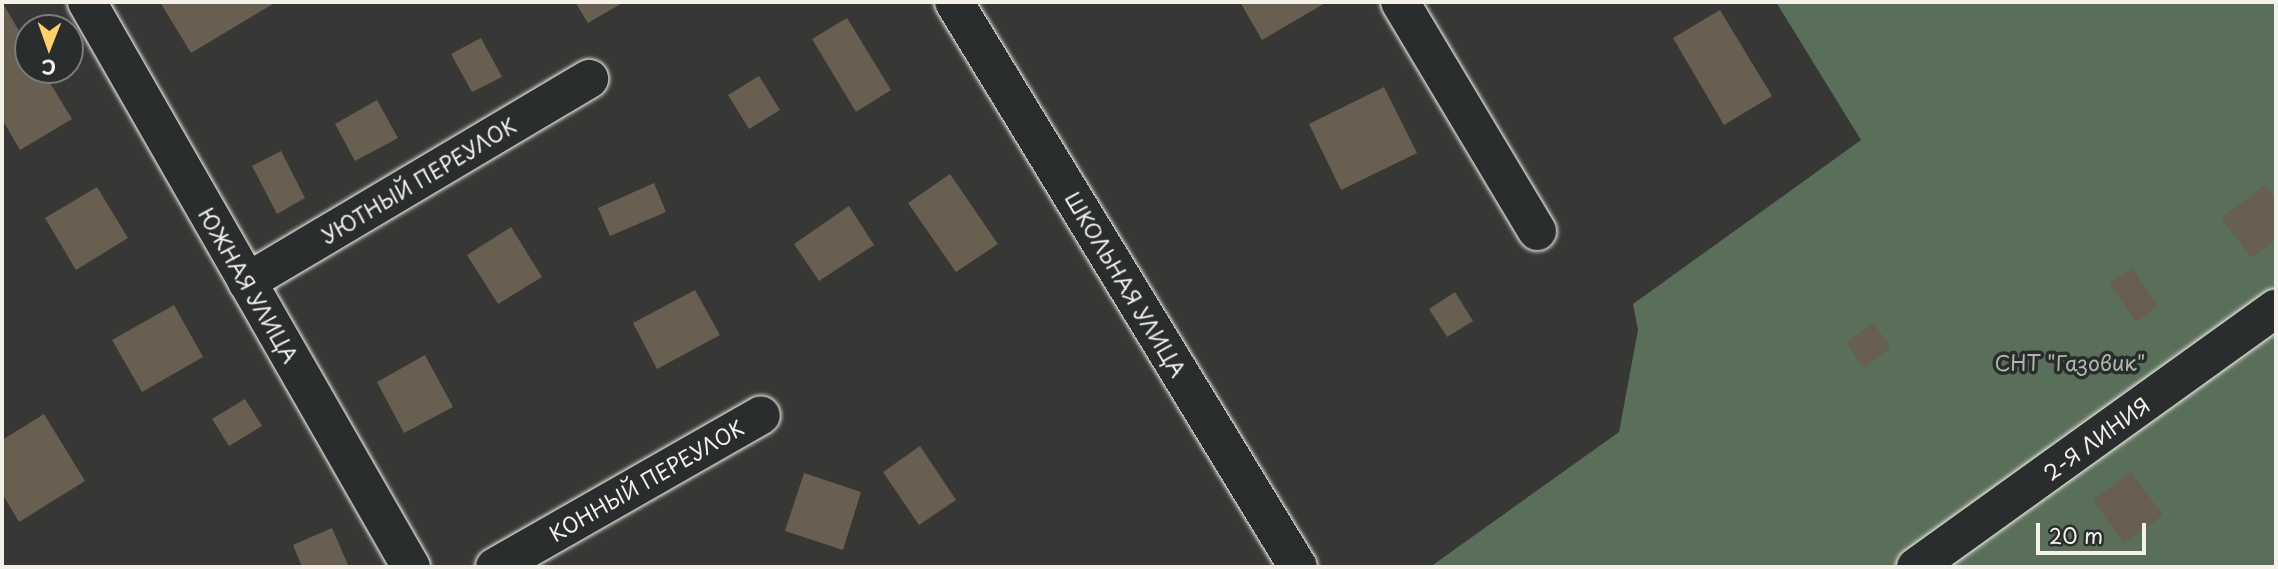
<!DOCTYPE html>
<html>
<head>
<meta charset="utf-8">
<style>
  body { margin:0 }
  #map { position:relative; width:2278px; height:569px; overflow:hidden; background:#373735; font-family:"Playpen Sans",sans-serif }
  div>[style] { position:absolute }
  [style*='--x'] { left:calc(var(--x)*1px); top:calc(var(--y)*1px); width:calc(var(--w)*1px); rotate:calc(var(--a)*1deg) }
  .green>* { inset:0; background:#596f5a }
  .building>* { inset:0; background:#695f50 }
  .roads { filter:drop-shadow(0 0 2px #f4f1e8) drop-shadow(0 0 2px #f4f1e8) }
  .street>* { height:38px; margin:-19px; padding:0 19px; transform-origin:19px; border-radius:19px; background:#2a2d2e }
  span { translate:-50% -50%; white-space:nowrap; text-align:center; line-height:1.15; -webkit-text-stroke:7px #2a2d2e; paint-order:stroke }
  .street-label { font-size:21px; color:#f4f1e8 }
  .park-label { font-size:21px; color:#aeb6a8 }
  .frame { position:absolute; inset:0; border:4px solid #f4f1e8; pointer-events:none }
  .north { position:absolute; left:14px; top:14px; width:70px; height:70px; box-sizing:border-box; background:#2a2d2e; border:2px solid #7b7b78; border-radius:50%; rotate:181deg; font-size:19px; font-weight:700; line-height:28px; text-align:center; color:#f4f1e8 }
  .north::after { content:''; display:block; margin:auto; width:24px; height:32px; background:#ffd166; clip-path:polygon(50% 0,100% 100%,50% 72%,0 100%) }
  .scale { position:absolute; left:2036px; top:523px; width:110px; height:32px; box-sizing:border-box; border:4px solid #f4f1e8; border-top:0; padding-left:9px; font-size:21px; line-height:24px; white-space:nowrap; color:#f4f1e8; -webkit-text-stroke:5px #2a2d2e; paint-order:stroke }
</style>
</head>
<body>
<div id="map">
  <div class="green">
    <div style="clip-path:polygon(1776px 2px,2276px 2px,2276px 567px,1430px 567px,1619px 432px,1638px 330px,1633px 304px,1861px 140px)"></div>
  </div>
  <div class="building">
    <div style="clip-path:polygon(2px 2px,28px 46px,28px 70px,42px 70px,72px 119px,20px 150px,2px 119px)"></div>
    <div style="clip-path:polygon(160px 2px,276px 2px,191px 53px)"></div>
    <div style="clip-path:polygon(575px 2px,624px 2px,588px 23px)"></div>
    <div style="clip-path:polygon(1240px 2px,1327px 2px,1262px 40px)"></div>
    <div style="clip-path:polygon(1720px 10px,1772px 96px,1724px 125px,1673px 38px)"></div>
    <div style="clip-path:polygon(847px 18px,891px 90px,856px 112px,812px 39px)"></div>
    <div style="clip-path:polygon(481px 38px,502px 77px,472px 92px,451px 54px)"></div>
    <div style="clip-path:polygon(759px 76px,780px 110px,749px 129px,728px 95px)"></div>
    <div style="clip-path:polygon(1384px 87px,1417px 153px,1341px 190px,1309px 124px)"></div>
    <div style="clip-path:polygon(377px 100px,398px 138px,355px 161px,335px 124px)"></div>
    <div style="clip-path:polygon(281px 151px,305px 198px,277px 214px,252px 166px)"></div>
    <div style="clip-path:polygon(950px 174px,998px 244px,956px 272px,908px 203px)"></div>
    <div style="clip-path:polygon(654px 183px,666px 212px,610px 236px,598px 208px)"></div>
    <div style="clip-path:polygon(2265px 185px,2276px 200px,2276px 239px,2252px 258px,2221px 218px)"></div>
    <div style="clip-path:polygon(97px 187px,128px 238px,76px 270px,45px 218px)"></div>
    <div style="clip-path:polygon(849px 206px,874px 245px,819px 281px,794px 244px)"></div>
    <div style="clip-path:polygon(511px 227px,542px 277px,498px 304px,467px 255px)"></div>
    <div style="clip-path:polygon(2132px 268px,2158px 306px,2136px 322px,2109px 283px)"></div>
    <div style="clip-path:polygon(695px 290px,720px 335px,657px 369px,633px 323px)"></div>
    <div style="clip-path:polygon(1455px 292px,1473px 321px,1447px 337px,1429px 309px)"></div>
    <div style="clip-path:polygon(174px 305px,203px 357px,142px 392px,112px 340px)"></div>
    <div style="clip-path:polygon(1873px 323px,1891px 347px,1864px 368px,1846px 343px)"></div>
    <div style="clip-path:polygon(425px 355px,453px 407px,404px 433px,377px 382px)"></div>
    <div style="clip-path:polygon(245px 399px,262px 426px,229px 446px,212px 419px)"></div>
    <div style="clip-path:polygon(44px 414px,85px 481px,19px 522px,2px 493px,2px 440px)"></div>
    <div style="clip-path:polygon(920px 446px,956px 500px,919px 525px,883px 472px)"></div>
    <div style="clip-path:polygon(2131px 472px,2163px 515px,2124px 543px,2093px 500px)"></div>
    <div style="clip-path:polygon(804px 473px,861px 492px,843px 550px,785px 531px)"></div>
    <div style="clip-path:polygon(332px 528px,349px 567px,302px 567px,293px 545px)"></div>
  </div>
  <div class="roads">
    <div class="street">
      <div style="--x:87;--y:2;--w:651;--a:60.17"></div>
      <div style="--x:954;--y:2;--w:661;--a:58.66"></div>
      <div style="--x:1400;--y:2;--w:267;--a:59.1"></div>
      <div style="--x:247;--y:282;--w:398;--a:-30.7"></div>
      <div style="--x:495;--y:567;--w:306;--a:-29.7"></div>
      <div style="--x:1916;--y:567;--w:443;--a:-35.7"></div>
    </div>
  </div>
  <div class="street-label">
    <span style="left:418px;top:180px;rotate:-31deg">УЮТНЫЙ ПЕРЕУЛОК</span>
    <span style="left:1126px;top:284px;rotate:59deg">ШКОЛЬНАЯ УЛИЦА</span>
    <span style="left:249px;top:285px;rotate:60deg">ЮЖНАЯ УЛИЦА</span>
    <span style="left:2096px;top:438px;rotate:-36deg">2-Я ЛИНИЯ</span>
    <span style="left:646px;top:480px;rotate:-30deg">КОННЫЙ ПЕРЕУЛОК</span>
  </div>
  <div class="park-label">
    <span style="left:2070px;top:362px">СНТ "Газовик"</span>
  </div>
  <div class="frame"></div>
  <div class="north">С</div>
  <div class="scale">20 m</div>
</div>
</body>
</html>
